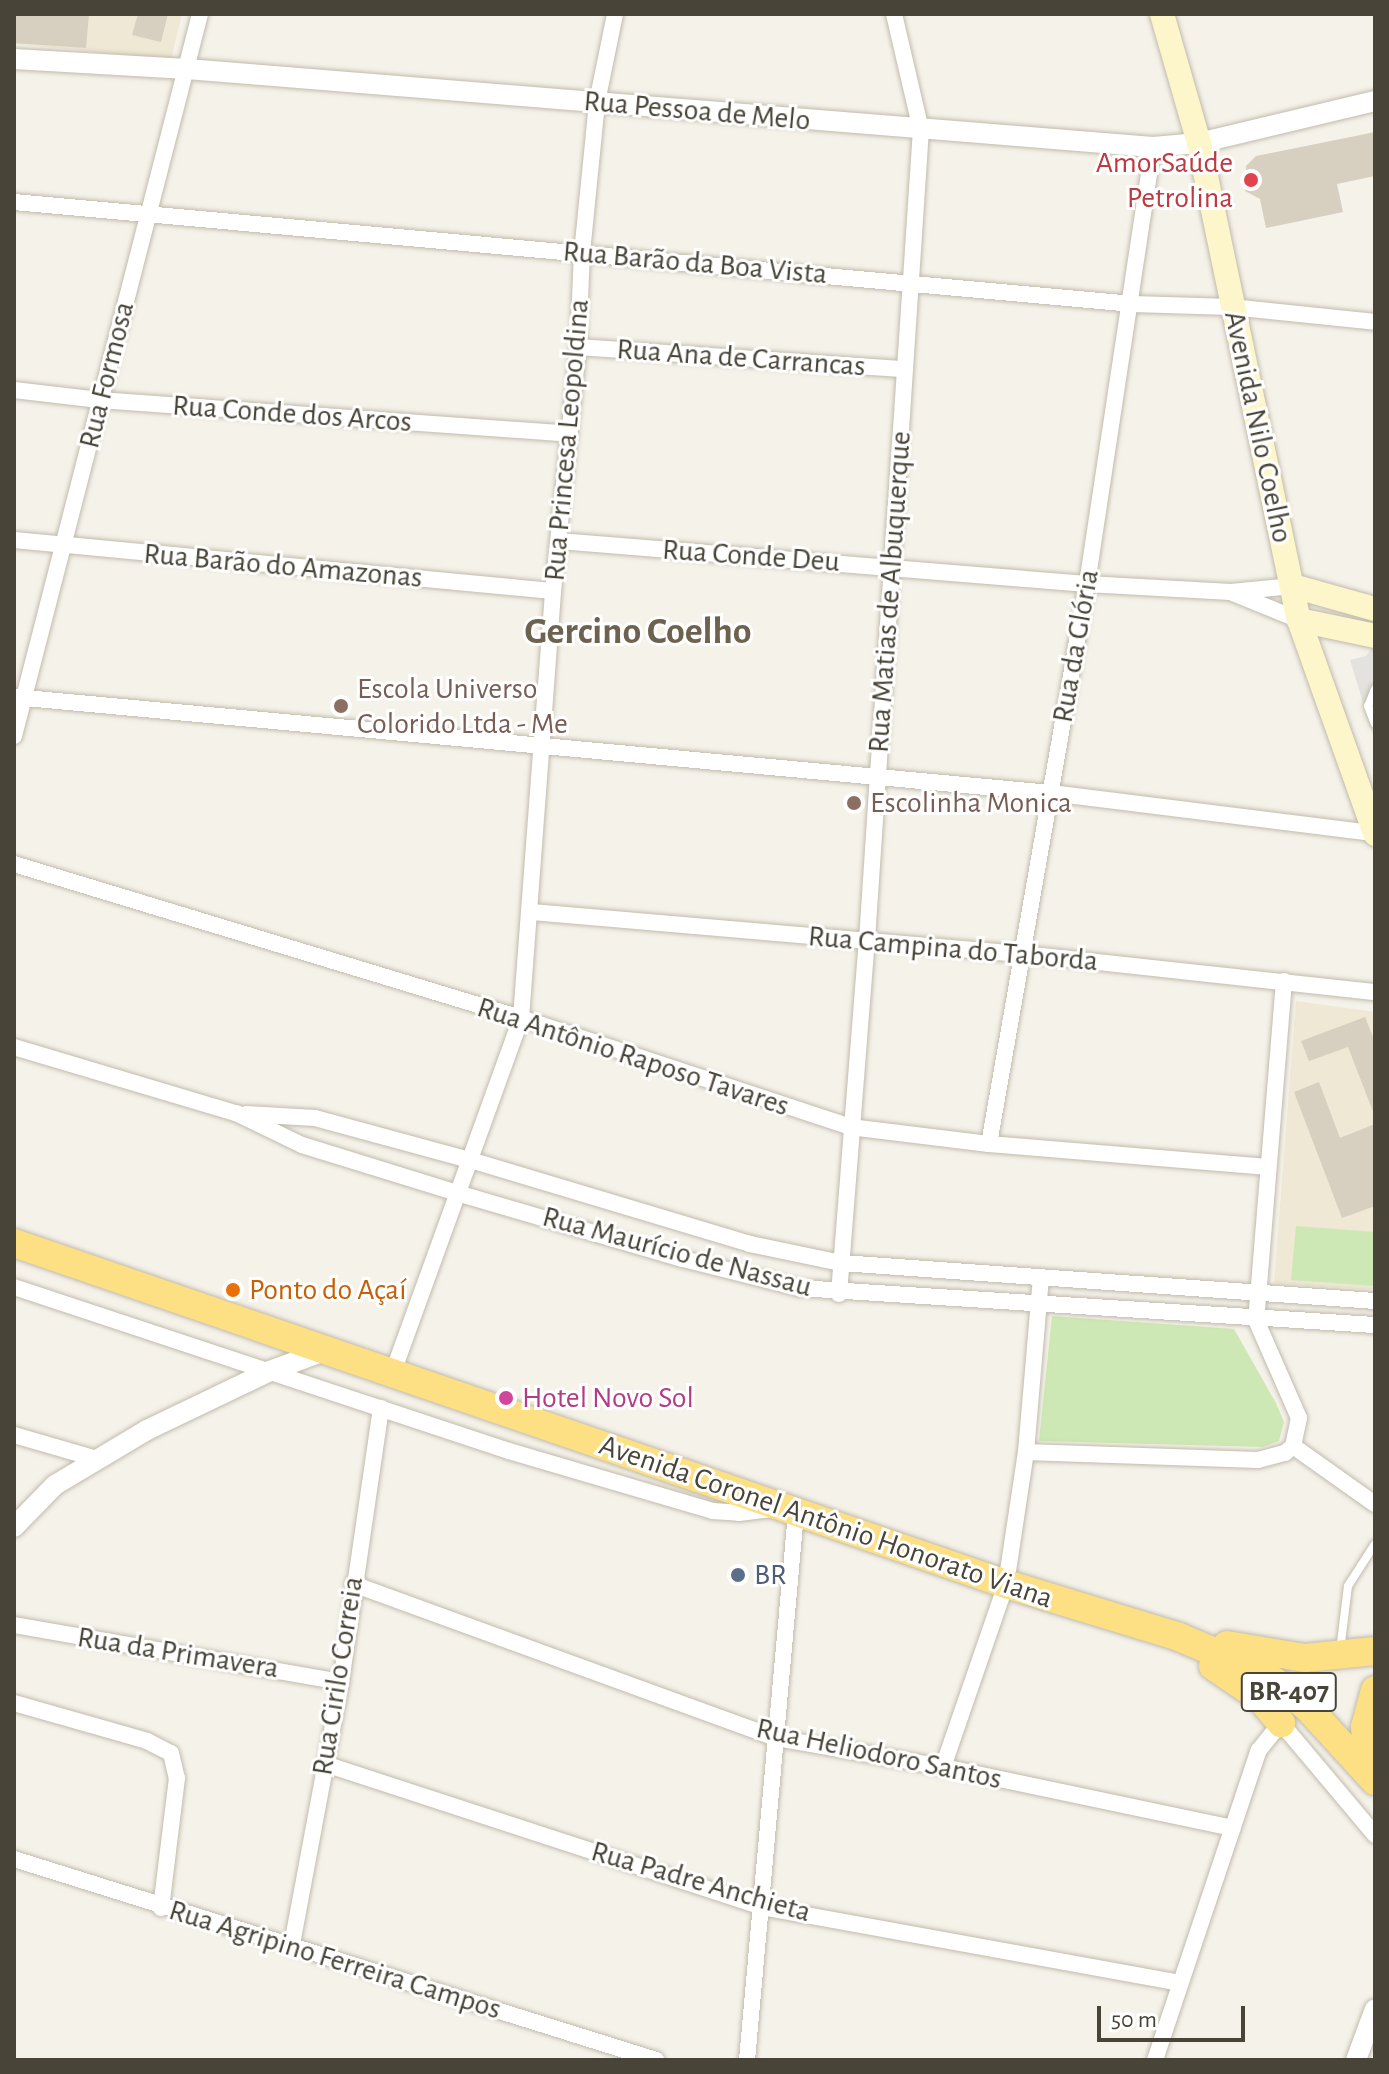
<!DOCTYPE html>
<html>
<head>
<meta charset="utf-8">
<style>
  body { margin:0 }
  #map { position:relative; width:1389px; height:2074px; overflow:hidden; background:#f5f2ea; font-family:"Alegreya Sans",sans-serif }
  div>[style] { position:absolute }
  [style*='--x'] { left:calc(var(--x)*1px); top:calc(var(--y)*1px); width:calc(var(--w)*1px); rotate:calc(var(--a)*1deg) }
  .education>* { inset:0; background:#eee8d4 }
  .green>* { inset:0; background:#cde8b4 }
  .parking>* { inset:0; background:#e4e2de }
  .building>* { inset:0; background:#d7cfbf }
  .roads { filter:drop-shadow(0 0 2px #c1bbac) drop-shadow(0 0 2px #c1bbac) }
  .service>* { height:8px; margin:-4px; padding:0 4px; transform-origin:4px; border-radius:4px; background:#fff }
  .minor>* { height:16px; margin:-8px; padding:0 8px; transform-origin:8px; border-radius:8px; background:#fff }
  .tertiary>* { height:20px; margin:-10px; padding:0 10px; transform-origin:10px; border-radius:10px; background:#fff }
  .secondary>* { height:24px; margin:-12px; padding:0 12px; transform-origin:12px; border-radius:12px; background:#fef6cb }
  .trunk>* { height:28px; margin:-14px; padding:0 14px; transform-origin:14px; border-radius:14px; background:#fde084 }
  .dots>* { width:22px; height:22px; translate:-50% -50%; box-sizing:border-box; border:4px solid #fff; border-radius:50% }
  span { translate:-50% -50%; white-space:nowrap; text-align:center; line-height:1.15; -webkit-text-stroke:6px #fff; paint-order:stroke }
  .shield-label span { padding:2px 6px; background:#fff; border:2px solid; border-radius:6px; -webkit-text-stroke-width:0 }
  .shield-label { font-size:28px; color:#494438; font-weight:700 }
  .street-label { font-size:30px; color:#494438 }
  .health-label { font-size:30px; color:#be3a42 }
  .right { translate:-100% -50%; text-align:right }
  .education-label { font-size:30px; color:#785e54 }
  .left { translate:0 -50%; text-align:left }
  .food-label { font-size:30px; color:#c56008 }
  .hotel-label { font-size:30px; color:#b23c85 }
  .service-label { font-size:30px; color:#4e5e75 }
  .district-label { font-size:38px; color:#6c624f; font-weight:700 }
  .frame { position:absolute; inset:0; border:16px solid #494438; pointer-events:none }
  .scale { position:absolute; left:1097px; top:2006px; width:148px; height:36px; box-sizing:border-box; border:4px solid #494438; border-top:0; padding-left:10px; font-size:24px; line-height:28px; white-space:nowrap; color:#494438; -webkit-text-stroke:6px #fff; paint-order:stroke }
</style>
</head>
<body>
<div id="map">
  <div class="education">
    <div style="clip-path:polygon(14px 14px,182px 14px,171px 59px,14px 44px)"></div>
    <div style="clip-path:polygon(1296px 1001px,1375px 1012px,1375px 1290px,1274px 1283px)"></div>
  </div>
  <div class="green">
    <div style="clip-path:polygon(1296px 1226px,1375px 1232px,1375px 1286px,1291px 1280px)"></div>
    <div style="clip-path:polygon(1052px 1316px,1234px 1329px,1276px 1403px,1284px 1422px,1279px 1441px,1263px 1447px,1039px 1441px)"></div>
  </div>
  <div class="parking">
    <div style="clip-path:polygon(1375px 643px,1375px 742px,1350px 660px,1366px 656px)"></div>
  </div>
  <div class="building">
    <div style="clip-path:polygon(14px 14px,89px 14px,86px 48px,14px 43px)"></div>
    <div style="clip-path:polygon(138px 14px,168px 14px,161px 42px,132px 35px)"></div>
    <div style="clip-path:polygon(1375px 132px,1375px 176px,1337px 184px,1343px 212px,1266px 228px,1260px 199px,1245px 191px,1246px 166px,1256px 156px)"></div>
    <div style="clip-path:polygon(1365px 1017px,1375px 1042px,1374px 1114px,1348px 1047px,1309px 1061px,1301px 1041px)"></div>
    <div style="clip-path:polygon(1319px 1082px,1340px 1138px,1375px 1124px,1375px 1206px,1342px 1218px,1294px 1092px)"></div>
  </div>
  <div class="roads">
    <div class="service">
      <div style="--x:1375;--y:689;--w:18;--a:112"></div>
      <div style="--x:1368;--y:706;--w:19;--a:69"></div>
      <div style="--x:1340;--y:1651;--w:65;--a:-83"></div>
      <div style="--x:1348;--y:1586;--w:50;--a:-57.3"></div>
    </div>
    <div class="minor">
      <div style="--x:14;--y:202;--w:1123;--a:5.21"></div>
      <div style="--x:1132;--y:304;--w:99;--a:1.7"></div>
      <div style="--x:1231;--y:307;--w:145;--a:5.9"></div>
      <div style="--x:578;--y:347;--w:327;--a:3.9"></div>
      <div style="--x:14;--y:390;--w:86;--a:6.7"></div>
      <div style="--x:99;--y:400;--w:472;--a:4.1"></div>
      <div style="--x:14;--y:540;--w:541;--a:5.41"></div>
      <div style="--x:559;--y:541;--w:530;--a:4.66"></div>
      <div style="--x:1087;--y:584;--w:144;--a:3.2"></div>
      <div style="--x:1231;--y:592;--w:62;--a:-5.5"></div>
      <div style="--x:1233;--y:593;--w:71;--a:22.2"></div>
      <div style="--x:14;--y:697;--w:1041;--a:5.29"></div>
      <div style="--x:1051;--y:793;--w:325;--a:7.1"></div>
      <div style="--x:14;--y:736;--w:746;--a:-75.55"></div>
      <div style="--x:14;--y:864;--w:530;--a:16.9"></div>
      <div style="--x:521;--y:1018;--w:347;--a:18.3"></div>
      <div style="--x:850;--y:1127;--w:140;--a:7"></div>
      <div style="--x:989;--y:1144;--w:280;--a:4.7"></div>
      <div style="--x:531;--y:912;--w:495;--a:4.9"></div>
      <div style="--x:1024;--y:954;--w:353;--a:6.2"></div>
      <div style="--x:1284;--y:981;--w:340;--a:94.7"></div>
      <div style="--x:1256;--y:1320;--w:107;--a:66.3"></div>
      <div style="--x:1299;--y:1418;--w:29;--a:102"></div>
      <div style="--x:1293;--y:1446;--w:100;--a:35.3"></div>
      <div style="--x:14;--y:1047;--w:232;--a:16.6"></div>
      <div style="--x:236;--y:1113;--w:73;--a:25.9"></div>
      <div style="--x:302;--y:1145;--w:162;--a:17.2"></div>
      <div style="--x:457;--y:1193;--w:235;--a:16.3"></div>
      <div style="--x:683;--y:1259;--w:120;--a:14"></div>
      <div style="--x:799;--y:1288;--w:577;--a:3.68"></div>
      <div style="--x:246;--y:1114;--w:69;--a:3.3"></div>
      <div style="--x:315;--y:1118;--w:161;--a:15.2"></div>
      <div style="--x:470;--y:1160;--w:292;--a:16.7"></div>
      <div style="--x:750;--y:1244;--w:93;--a:11.8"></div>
      <div style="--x:841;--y:1263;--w:535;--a:4.07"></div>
      <div style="--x:989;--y:1144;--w:569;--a:-80.07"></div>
      <div style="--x:1087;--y:584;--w:442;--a:-81.4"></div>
      <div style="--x:14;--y:1287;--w:521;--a:18.33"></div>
      <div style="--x:509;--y:1451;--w:213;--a:16.4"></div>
      <div style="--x:713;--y:1511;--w:26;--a:4"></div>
      <div style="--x:739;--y:1513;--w:34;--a:-7"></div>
      <div style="--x:839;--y:1294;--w:355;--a:-85.5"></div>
      <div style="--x:867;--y:940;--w:812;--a:-86.19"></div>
      <div style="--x:921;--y:130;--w:119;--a:-103.1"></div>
      <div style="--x:393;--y:1372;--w:376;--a:-70.1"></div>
      <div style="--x:521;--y:1018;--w:428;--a:-85.7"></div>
      <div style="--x:553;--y:591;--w:245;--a:-84.1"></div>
      <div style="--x:578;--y:347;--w:94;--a:-87.6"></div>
      <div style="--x:582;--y:253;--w:152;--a:-84.3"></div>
      <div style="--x:597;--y:102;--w:90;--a:-78.4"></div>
      <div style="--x:14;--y:1435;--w:86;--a:16.1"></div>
      <div style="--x:1026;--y:1452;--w:232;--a:2"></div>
      <div style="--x:1258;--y:1460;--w:28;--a:-15"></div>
      <div style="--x:1285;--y:1453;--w:11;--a:-41"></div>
      <div style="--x:353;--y:1584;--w:450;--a:20"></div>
      <div style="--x:776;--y:1738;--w:169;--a:9.9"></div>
      <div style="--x:943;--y:1767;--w:296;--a:11.9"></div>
      <div style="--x:14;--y:1625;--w:332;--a:9.9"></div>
      <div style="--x:14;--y:1703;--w:138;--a:15.9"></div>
      <div style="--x:147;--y:1741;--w:27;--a:27"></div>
      <div style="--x:171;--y:1753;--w:26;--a:77"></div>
      <div style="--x:177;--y:1778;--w:131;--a:97"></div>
      <div style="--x:325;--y:1764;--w:460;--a:18.1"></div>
      <div style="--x:762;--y:1907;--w:425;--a:10.3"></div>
      <div style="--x:943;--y:1767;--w:194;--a:-71"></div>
      <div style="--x:1006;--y:1584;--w:134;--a:-81.4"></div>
      <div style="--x:1026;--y:1452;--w:175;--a:-85.1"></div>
      <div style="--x:14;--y:1859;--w:673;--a:17.38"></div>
      <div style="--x:292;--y:1944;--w:267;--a:-79.4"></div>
      <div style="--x:341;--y:1682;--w:277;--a:-81.7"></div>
      <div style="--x:747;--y:2060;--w:549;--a:-84.88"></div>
      <div style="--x:1155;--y:2060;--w:327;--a:-71.5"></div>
      <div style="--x:1259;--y:1750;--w:35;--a:-51"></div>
      <div style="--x:1281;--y:1723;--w:146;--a:50"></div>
    </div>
    <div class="tertiary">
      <div style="--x:14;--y:59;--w:173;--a:3.3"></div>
      <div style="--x:187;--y:69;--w:969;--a:4.62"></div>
      <div style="--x:1153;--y:147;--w:46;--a:-5"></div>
      <div style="--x:1199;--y:143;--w:181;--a:-13.4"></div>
      <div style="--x:14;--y:1527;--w:59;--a:-45.7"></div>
      <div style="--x:55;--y:1485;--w:107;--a:-30.9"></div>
      <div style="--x:147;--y:1430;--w:136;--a:-25.6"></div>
      <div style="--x:270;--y:1371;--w:61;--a:-20.2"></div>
      <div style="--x:1356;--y:2060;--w:54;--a:-69.6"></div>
    </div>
    <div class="secondary">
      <div style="--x:1162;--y:14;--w:134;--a:74"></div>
      <div style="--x:1199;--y:143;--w:487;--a:78.2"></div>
      <div style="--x:1299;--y:620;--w:227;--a:70.4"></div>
      <div style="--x:1293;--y:586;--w:85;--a:15.7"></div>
      <div style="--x:1299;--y:620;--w:78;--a:11.9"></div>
    </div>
    <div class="trunk">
      <div style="--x:14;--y:1243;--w:1049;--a:18.97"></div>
      <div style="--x:1006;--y:1584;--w:181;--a:17"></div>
      <div style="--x:1179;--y:1637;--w:87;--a:23"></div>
      <div style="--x:1259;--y:1671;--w:27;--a:34"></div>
      <div style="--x:1281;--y:1686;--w:35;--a:39"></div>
      <div style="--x:1308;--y:1708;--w:99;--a:47.5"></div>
      <div style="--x:1227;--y:1645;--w:79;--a:9.5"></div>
      <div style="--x:1305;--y:1658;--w:70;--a:-5.7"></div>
      <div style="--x:1213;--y:1666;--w:57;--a:34.2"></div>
      <div style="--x:1260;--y:1698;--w:33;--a:50"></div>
      <div style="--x:1375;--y:1690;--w:38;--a:105"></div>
      <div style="--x:1365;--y:1727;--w:25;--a:85"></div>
      <div style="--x:1367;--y:1752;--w:26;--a:72"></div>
    </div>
  </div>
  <div class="dots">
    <div style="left:1251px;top:180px;background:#e0444e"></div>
    <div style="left:341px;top:706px;background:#8d6e63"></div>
    <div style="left:854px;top:803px;background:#8d6e63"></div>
    <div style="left:233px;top:1290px;background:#e8710a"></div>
    <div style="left:506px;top:1398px;background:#d1479c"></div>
    <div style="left:738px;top:1575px;background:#5c6f8a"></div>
  </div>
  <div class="shield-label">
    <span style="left:1289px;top:1692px">BR-407</span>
  </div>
  <div class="street-label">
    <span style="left:697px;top:111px;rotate:5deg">Rua Pessoa de Melo</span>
    <span style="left:695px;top:263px;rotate:5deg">Rua Barão da Boa Vista</span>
    <span style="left:741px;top:358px;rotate:4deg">Rua Ana de Carrancas</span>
    <span style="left:107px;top:375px;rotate:-76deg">Rua Formosa</span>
    <span style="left:292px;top:414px;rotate:4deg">Rua Conde dos Arcos</span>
    <span style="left:1258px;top:427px;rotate:78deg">Avenida Nilo Coelho</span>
    <span style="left:567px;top:440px;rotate:-85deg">Rua Princesa Leopoldina</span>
    <span style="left:751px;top:556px;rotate:4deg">Rua Conde Deu</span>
    <span style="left:283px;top:566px;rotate:5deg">Rua Barão do Amazonas</span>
    <span style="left:890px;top:592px;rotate:-86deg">Rua Matias de Albuquerque</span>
    <span style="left:1076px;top:646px;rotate:-80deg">Rua da Glória</span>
    <span style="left:953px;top:949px;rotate:5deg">Rua Campina do Taborda</span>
    <span style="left:633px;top:1057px;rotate:18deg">Rua Antônio Raposo Tavares</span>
    <span style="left:677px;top:1252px;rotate:15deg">Rua Maurício de Nassau</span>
    <span style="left:826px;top:1522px;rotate:19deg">Avenida Coronel Antônio Honorato Viana</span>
    <span style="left:178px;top:1653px;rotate:9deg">Rua da Primavera</span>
    <span style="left:338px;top:1676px;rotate:-81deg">Rua Cirilo Correia</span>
    <span style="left:879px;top:1754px;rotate:12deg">Rua Heliodoro Santos</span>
    <span style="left:701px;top:1882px;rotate:16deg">Rua Padre Anchieta</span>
    <span style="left:335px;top:1960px;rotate:17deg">Rua Agripino Ferreira Campos</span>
  </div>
  <div class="health-label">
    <span class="right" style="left:1233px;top:180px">AmorSaúde<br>Petrolina</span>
  </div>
  <div class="education-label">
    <span class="left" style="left:357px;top:706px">Escola Universo<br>Colorido Ltda - Me</span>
    <span class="left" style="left:870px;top:803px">Escolinha Monica</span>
  </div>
  <div class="food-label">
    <span class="left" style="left:249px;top:1290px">Ponto do Açaí</span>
  </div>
  <div class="hotel-label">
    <span class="left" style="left:522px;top:1398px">Hotel Novo Sol</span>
  </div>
  <div class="service-label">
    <span class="left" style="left:754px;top:1575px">BR</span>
  </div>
  <div class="district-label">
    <span style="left:638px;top:633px">Gercino Coelho</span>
  </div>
  <div class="frame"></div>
  <div class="scale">50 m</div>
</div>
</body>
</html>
